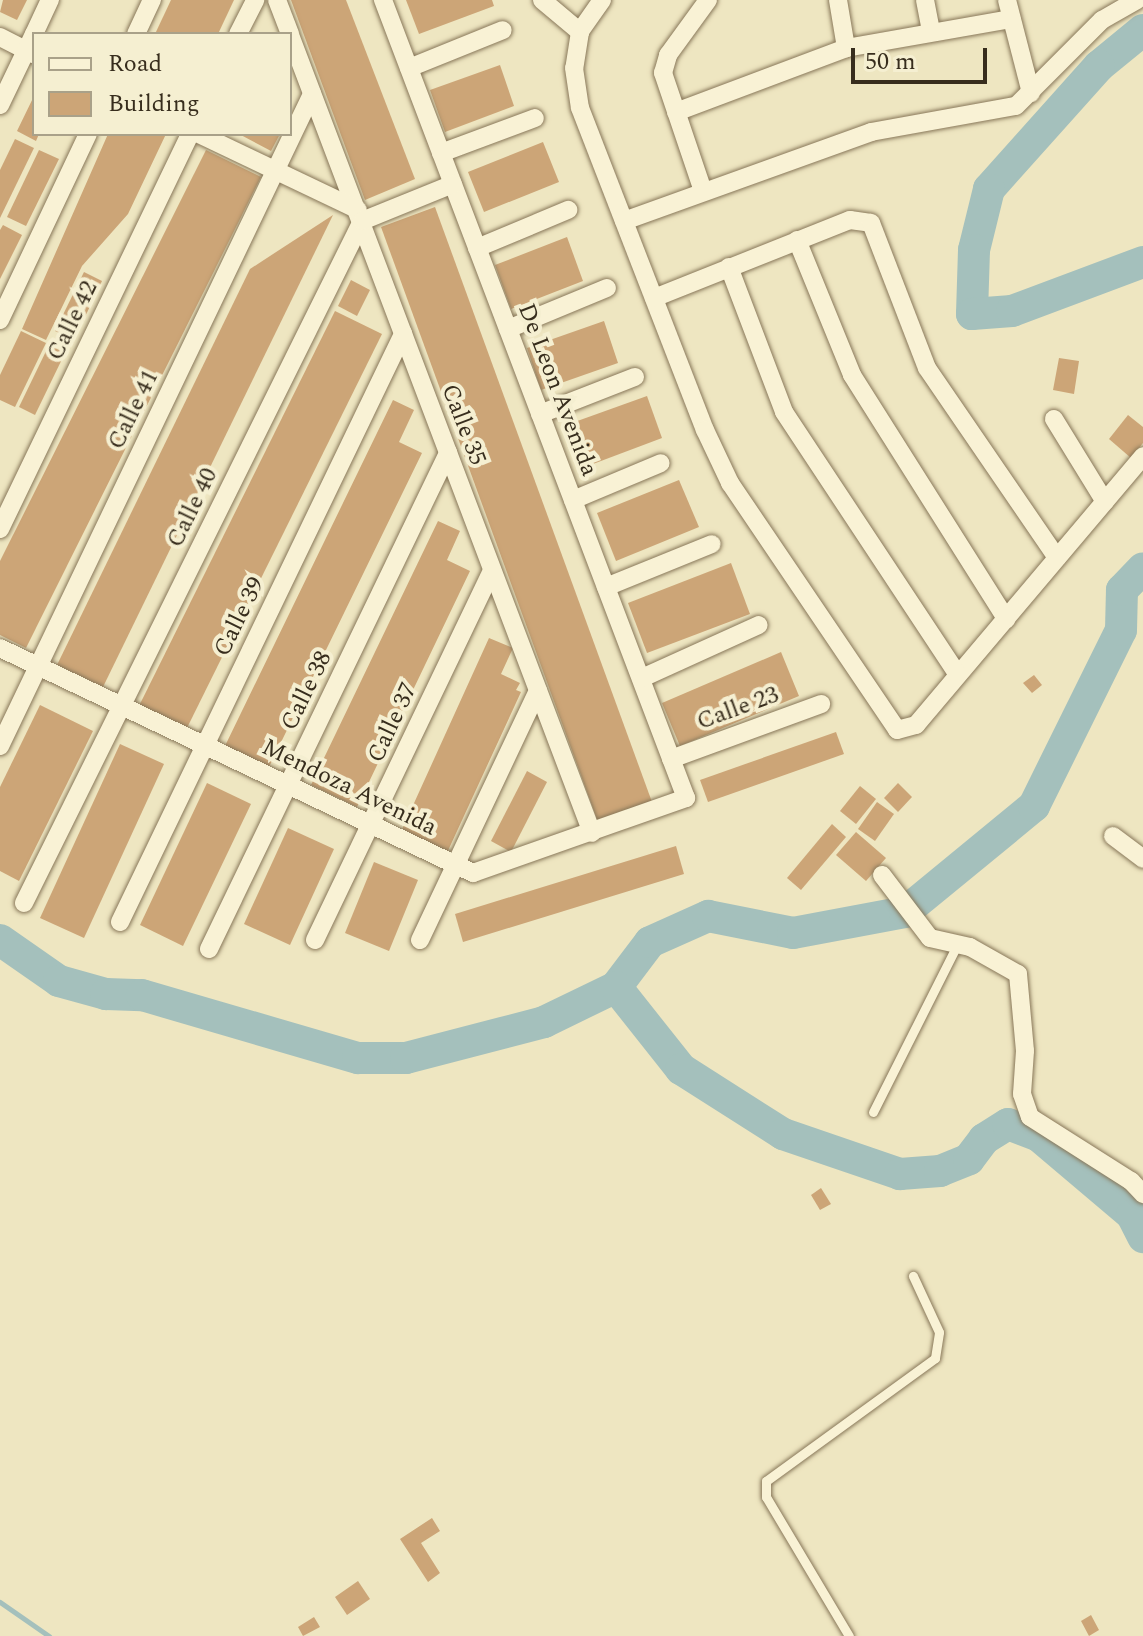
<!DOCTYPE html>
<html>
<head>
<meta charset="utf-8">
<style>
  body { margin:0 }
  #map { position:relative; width:1143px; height:1636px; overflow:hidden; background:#eee6c1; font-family:Spectral,serif }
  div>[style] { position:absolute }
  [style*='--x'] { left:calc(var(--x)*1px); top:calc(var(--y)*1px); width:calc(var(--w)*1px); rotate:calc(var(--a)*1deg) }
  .stream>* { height:5px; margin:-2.5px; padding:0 2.5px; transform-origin:2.5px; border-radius:2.5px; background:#a4c0bc }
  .river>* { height:32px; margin:-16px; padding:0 16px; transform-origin:16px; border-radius:16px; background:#a4c0bc }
  .building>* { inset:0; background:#cca577 }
  .roads { filter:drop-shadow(0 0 2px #887759) drop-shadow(0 0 2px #887759) }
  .service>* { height:9px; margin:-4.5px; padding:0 4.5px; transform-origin:4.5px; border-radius:4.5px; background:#f9f2d5 }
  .minor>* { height:18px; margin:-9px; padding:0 9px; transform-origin:9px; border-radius:9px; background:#f9f2d5 }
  span { translate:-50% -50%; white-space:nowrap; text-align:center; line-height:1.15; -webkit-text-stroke:8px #f5efd1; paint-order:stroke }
  .street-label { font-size:24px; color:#372d1d }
  .legend { position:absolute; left:32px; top:32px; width:260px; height:104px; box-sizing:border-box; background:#f5efd1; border:2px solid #a9a189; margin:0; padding:10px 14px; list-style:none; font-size:24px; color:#372d1d }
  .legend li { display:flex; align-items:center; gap:16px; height:40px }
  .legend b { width:40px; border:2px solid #a9a189 }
  .scale { position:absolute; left:851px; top:48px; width:136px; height:36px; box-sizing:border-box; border:4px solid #372d1d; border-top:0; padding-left:10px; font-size:24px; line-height:28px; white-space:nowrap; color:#372d1d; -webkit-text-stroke:6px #f5efd1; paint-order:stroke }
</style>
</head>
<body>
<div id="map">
  <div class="stream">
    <div style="--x:0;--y:1602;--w:60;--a:34.8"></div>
  </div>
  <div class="river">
    <div style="--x:1143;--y:30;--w:57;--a:140.7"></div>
    <div style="--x:1099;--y:66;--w:165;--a:131.8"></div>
    <div style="--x:989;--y:189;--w:63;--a:103.8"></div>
    <div style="--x:974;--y:250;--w:64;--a:91.8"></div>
    <div style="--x:972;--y:314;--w:40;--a:-4.3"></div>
    <div style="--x:1012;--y:311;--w:140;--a:-20.5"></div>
    <div style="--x:0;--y:940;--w:72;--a:34.8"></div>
    <div style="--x:59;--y:981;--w:49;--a:15.5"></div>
    <div style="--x:106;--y:994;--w:36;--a:2"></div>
    <div style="--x:142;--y:995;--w:225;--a:16.3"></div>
    <div style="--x:358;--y:1058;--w:48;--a:0"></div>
    <div style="--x:406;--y:1058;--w:143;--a:-14.6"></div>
    <div style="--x:544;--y:1022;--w:80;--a:-25.9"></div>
    <div style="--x:616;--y:987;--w:56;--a:-52.9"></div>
    <div style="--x:650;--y:942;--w:64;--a:-24.1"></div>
    <div style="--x:708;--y:916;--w:87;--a:11.3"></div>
    <div style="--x:793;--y:933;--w:114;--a:-10.6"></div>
    <div style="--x:905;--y:912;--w:167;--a:-39.4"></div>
    <div style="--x:1034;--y:806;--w:196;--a:-63.7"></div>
    <div style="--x:1121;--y:630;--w:40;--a:-88.6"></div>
    <div style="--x:1122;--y:590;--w:30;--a:-46"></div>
    <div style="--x:616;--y:987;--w:105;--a:51.6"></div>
    <div style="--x:681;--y:1069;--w:121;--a:32.5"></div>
    <div style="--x:783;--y:1134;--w:124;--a:18.9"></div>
    <div style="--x:900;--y:1174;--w:40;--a:-4.3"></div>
    <div style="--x:940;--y:1171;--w:31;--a:-22"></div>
    <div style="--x:969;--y:1159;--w:25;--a:-53"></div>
    <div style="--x:984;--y:1139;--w:28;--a:-32"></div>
    <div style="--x:1008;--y:1124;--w:33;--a:21"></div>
    <div style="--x:1039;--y:1136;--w:122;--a:40.3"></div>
    <div style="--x:1132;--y:1215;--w:25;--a:63"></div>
  </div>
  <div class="building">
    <div style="clip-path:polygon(3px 0,27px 0,17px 20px,0 12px)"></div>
    <div style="clip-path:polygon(171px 0,234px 0,218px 34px,155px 34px)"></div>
    <div style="clip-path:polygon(291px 0,346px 0,415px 179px,365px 200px)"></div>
    <div style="clip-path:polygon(406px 0,492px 0,494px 6px,419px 34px)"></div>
    <div style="clip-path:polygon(500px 65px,514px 106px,445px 132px,430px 90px)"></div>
    <div style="clip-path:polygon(34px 96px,34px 134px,39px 134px,36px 141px,17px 131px)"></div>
    <div style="clip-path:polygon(108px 134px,166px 134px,128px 214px,82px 266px,46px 340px,22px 329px)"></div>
    <div style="clip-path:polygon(239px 134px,280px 134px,271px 151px)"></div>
    <div style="clip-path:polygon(15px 139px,34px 148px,0 218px,0 170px)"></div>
    <div style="clip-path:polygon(543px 142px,559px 182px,484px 212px,468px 172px)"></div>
    <div style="clip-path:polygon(39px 150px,59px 159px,26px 226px,7px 217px)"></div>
    <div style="clip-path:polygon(206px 150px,261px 177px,26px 648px,0 635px,0 561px)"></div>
    <div style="clip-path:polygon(435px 207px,652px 802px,598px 822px,381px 227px)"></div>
    <div style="clip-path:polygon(333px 215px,103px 687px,57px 665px,250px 269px)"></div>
    <div style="clip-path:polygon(3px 225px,22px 235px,0 279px,0 230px)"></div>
    <div style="clip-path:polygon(567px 237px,583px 281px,511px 309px,495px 265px)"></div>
    <div style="clip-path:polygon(84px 272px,102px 281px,74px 340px,55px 331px)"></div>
    <div style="clip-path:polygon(351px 280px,370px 290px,357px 316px,338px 306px)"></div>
    <div style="clip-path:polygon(335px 311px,382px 334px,184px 734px,137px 710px)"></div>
    <div style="clip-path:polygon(604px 321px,618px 363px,541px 390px,527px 348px)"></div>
    <div style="clip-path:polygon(21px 331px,46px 343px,15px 407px,0 400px,0 375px)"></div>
    <div style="clip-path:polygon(49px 345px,65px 353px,35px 415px,19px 407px)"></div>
    <div style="clip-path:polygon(1059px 358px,1079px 361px,1074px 394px,1053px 390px)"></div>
    <div style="clip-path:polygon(647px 396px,662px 438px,585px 467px,569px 424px)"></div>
    <div style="clip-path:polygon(393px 400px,414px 410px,399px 442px,422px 453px,268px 769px,224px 748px)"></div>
    <div style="clip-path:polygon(1128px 415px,1143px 427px,1143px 443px,1131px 458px,1109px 439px)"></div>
    <div style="clip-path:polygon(679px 480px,699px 527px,616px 561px,597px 513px)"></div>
    <div style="clip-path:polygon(438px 521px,460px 531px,447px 560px,470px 571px,357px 807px,311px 785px)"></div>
    <div style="clip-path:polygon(731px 563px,750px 614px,647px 653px,628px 603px)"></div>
    <div style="clip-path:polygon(489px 638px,513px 648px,501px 674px,520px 683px,516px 690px,521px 692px,446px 855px,400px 834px)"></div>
    <div style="clip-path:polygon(781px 652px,799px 696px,680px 746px,662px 703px)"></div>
    <div style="clip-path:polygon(1034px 675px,1042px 685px,1032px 693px,1023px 683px)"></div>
    <div style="clip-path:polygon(40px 705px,93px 731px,19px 881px,0 871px,0 787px)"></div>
    <div style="clip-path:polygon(836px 732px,844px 754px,708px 802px,700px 780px)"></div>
    <div style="clip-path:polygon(120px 744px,164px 764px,84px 938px,40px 918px)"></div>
    <div style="clip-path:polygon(527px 771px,547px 782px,511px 852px,491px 841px)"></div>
    <div style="clip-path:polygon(207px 783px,251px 804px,183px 946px,140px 925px)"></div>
    <div style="clip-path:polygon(898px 783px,912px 797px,898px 812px,884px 798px)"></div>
    <div style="clip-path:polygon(860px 786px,876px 799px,856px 824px,840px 811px)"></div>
    <div style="clip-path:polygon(877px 802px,894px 814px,875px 841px,858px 829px)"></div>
    <div style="clip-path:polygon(832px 824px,846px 837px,801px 890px,787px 878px)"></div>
    <div style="clip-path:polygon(288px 828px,334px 849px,290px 945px,244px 924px)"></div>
    <div style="clip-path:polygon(856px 832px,886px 858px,866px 881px,836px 855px)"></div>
    <div style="clip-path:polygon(676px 846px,684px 874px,463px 942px,455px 914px)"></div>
    <div style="clip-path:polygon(374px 862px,418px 880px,389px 951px,345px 933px)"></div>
    <div style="clip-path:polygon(821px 1188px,831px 1204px,820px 1210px,811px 1195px)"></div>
    <div style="clip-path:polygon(432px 1518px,440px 1531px,421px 1543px,440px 1573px,428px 1582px,400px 1539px)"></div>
    <div style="clip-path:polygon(358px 1581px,370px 1599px,347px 1615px,335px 1597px)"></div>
    <div style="clip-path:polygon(1091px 1615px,1099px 1630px,1089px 1636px,1081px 1621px)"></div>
    <div style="clip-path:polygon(314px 1617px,320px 1627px,303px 1636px,298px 1627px)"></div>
  </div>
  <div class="roads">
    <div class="service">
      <div style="--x:873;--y:1112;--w:189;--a:-63.3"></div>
      <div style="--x:849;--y:1636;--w:162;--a:-120.8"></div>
      <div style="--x:766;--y:1497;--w:16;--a:-90"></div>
      <div style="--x:766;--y:1481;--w:209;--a:-36"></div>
      <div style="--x:935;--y:1358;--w:26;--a:-81"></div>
      <div style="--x:939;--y:1332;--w:62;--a:-114.9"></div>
    </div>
    <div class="minor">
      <div style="--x:277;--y:0;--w:36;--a:69"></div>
      <div style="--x:542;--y:0;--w:50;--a:40.1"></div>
      <div style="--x:602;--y:0;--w:39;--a:125"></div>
      <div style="--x:580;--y:32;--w:36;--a:99"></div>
      <div style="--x:574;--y:68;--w:40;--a:81.5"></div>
      <div style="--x:580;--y:108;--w:345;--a:68.8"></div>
      <div style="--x:705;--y:430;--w:59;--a:64.7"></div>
      <div style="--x:730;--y:483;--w:298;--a:55.9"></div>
      <div style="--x:897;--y:730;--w:20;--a:-15"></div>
      <div style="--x:916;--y:725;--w:352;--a:-49.8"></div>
      <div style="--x:838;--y:0;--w:49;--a:80.5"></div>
      <div style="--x:925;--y:0;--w:32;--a:79"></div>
      <div style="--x:1007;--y:0;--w:96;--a:75.5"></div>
      <div style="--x:34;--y:34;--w:38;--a:-65"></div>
      <div style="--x:136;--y:34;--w:38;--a:-65"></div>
      <div style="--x:238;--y:34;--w:38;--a:-63"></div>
      <div style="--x:290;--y:35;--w:853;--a:69.27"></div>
      <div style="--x:0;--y:37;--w:38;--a:27"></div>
      <div style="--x:409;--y:68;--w:101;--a:-22"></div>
      <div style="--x:0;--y:105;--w:79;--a:-64.4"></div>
      <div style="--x:676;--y:112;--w:182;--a:-20.6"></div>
      <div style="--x:846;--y:48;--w:168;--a:-10"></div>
      <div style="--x:199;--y:134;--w:176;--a:25.5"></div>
      <div style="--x:441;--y:153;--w:100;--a:-20.4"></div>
      <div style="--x:703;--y:191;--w:125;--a:-108.7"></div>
      <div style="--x:663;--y:73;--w:19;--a:-74"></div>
      <div style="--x:668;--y:55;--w:68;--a:-54"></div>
      <div style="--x:624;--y:221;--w:263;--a:-19.8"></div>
      <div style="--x:871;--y:132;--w:147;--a:-10.2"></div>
      <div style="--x:1016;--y:106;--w:122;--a:-45"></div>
      <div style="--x:1102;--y:20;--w:40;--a:-29.7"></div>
      <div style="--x:797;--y:240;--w:146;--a:67.8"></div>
      <div style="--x:852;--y:375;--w:289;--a:57.7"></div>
      <div style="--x:477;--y:248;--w:99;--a:-22.7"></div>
      <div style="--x:729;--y:267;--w:155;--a:69.2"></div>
      <div style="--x:784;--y:412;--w:315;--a:56.5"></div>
      <div style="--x:654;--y:298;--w:211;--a:-21.7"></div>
      <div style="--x:850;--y:220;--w:21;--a:8"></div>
      <div style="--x:871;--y:223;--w:155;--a:68.9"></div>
      <div style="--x:927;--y:368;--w:230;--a:55.6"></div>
      <div style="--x:0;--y:320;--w:206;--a:-64.7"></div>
      <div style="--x:508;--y:329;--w:107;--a:-22.5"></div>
      <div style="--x:540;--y:414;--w:102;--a:-21.3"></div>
      <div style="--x:1054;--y:419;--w:97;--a:58.4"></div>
      <div style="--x:573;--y:500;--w:95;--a:-22.8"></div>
      <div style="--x:0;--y:529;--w:438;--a:-64.3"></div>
      <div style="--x:606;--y:587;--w:114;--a:-22.1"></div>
      <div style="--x:0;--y:648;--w:524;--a:25.44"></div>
      <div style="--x:473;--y:873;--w:226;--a:-19.4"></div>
      <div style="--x:686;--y:798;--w:854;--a:-110.79"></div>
      <div style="--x:642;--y:678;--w:128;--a:-24.4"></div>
      <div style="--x:0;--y:746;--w:723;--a:-64.43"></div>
      <div style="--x:671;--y:759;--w:160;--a:-20.1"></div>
      <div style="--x:1113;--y:836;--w:38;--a:37"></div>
      <div style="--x:882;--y:875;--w:79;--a:52.7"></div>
      <div style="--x:930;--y:938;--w:41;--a:12.7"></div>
      <div style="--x:970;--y:947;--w:55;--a:29.4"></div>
      <div style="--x:1018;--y:974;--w:77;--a:84.8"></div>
      <div style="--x:1025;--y:1051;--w:43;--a:94"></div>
      <div style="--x:1022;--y:1094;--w:24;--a:71"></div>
      <div style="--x:1030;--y:1117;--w:120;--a:32.4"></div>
      <div style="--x:1131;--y:1181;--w:18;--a:47"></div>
      <div style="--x:24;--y:903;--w:761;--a:-63.64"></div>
      <div style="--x:362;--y:221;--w:98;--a:-22.1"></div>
      <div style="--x:120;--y:922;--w:653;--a:-64.3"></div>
      <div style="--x:315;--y:940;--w:410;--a:-64.4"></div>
      <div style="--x:420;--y:940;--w:276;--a:-64.7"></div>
      <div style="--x:209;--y:949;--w:551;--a:-64.27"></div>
    </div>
  </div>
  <div class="street-label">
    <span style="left:73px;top:321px;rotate:-64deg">Calle 42</span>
    <span style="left:557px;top:390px;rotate:69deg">De Leon Avenida</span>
    <span style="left:134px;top:410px;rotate:-64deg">Calle 41</span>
    <span style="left:463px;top:425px;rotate:69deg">Calle 35</span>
    <span style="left:193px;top:508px;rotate:-64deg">Calle 40</span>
    <span style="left:240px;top:617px;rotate:-64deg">Calle 39</span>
    <span style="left:307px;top:691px;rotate:-64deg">Calle 38</span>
    <span style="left:738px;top:709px;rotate:-20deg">Calle 23</span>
    <span style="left:393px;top:723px;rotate:-65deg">Calle 37</span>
    <span style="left:349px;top:788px;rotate:26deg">Mendoza Avenida</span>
  </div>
  <ul class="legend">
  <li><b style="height:10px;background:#f9f2d5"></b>Road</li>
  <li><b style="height:22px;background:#cca577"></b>Building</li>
  </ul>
  <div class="scale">50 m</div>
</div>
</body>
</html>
